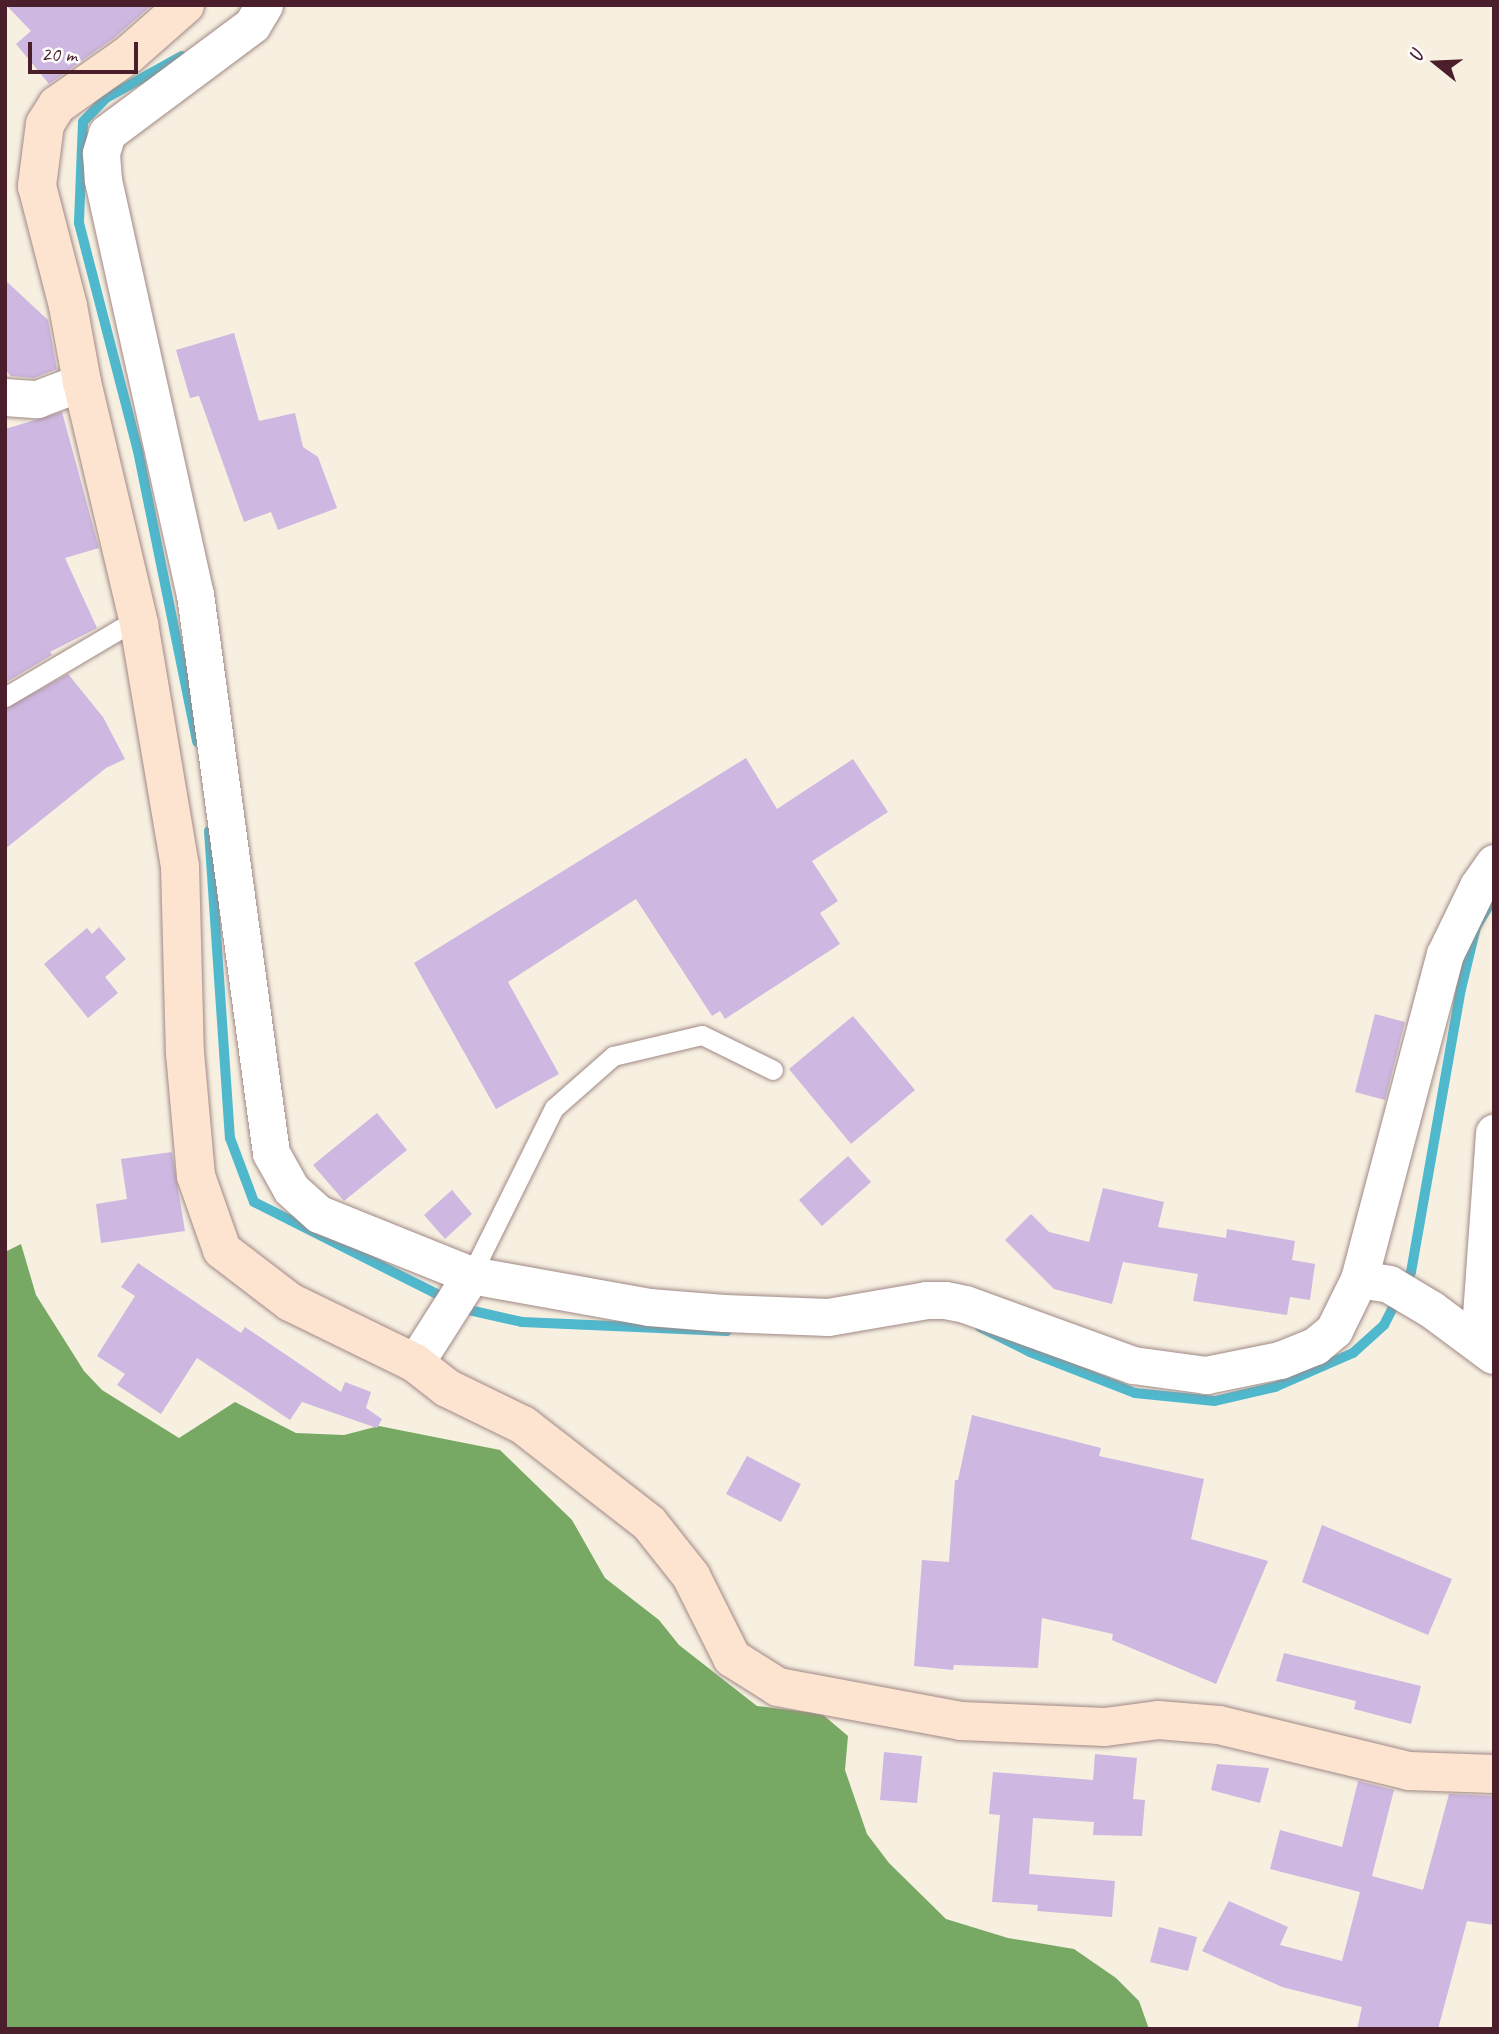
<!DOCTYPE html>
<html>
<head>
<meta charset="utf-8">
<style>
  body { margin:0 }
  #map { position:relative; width:1499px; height:2034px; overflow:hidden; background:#f7f0e1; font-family:Caveat,sans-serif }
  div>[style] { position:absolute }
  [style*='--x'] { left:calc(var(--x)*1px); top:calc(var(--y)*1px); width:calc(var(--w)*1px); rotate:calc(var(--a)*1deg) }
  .forest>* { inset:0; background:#78a964 }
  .stream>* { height:10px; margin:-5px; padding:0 5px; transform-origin:5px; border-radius:5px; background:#4fb8cd }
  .building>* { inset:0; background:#ceb7e0 }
  .roads { filter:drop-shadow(0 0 2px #a08886) drop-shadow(0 0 2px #a08886) }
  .lane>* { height:19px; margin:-9.5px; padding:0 9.5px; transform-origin:9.5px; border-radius:9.5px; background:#fff }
  .street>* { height:37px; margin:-18.5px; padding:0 18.5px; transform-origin:18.5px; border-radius:18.5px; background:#fff }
  .secondary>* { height:38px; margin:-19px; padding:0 19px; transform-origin:19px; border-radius:19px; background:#fde4d1 }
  span { translate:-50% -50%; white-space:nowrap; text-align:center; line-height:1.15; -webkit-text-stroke:5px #fff; paint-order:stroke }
  .frame { position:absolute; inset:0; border:7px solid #4a1f2b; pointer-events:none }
  .north { position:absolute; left:1401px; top:28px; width:70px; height:70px; -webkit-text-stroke:5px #fff; paint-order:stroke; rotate:288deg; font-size:19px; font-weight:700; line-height:28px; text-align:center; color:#4a1f2b }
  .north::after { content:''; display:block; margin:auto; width:24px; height:32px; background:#4a1f2b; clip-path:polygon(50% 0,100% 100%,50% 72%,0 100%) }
  .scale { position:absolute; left:28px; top:42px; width:110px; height:32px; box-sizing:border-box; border:4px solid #4a1f2b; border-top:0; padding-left:9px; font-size:21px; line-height:24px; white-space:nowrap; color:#4a1f2b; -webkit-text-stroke:5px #fff; paint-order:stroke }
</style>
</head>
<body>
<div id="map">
  <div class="forest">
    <div style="clip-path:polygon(21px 1244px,36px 1295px,84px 1371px,102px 1390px,179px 1438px,235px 1402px,296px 1433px,344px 1435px,379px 1426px,500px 1450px,572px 1520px,605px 1578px,659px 1620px,679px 1645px,757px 1706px,822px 1714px,848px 1736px,845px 1770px,867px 1834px,889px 1863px,946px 1919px,1008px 1938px,1074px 1949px,1116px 1978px,1139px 2001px,1149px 2029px,5px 2029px,5px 1252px)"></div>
  </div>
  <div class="stream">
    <div style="--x:182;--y:56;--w:87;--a:151.1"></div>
    <div style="--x:106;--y:98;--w:33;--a:134"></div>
    <div style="--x:83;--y:122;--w:101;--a:92.3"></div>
    <div style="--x:79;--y:223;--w:236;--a:75.5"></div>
    <div style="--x:138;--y:451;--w:297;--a:78.5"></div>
    <div style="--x:209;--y:831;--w:308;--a:86.1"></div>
    <div style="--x:230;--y:1138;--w:68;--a:69.4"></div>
    <div style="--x:254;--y:1202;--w:241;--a:26.7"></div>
    <div style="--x:469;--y:1310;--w:54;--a:12.8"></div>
    <div style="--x:522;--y:1322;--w:205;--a:2.5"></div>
    <div style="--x:980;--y:1327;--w:56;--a:26.6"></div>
    <div style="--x:1030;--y:1352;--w:113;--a:21.3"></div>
    <div style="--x:1135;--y:1393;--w:80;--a:5.7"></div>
    <div style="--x:1215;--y:1401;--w:62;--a:-13.1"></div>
    <div style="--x:1275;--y:1387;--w:85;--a:-23.6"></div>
    <div style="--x:1353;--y:1353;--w:42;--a:-42.1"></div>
    <div style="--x:1384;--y:1325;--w:59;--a:-63"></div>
    <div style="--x:1411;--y:1272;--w:287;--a:-80"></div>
    <div style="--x:1461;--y:989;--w:64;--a:-76.4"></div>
    <div style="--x:1476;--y:927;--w:35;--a:-59"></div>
  </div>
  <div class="building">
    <div style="clip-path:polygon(6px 5px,152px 5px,114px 38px,49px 84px,16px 44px,31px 31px)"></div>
    <div style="clip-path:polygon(5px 280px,48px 320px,57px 369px,34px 378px,11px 376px,5px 370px)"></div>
    <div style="clip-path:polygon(234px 333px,259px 421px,295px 413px,303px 447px,318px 457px,337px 508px,278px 530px,271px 512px,244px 522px,199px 396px,190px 398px,176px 350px)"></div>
    <div style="clip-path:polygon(62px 412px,99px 548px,65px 558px,97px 628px,50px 652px,52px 655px,5px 683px,5px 429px)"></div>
    <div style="clip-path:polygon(68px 674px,103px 717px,125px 759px,106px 768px,5px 849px,5px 709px)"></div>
    <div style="clip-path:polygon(746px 758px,777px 809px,853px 759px,888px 812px,812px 861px,838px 901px,820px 913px,840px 944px,725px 1019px,720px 1011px,712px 1016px,636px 899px,508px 982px,559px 1074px,496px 1109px,414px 963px)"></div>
    <div style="clip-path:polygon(99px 927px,126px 959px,105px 977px,118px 993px,88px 1018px,44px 964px,87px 928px,92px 934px)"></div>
    <div style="clip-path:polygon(1375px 1014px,1405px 1022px,1385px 1100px,1355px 1092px)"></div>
    <div style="clip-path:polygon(853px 1016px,915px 1090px,851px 1144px,789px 1069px)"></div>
    <div style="clip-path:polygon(377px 1113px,407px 1150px,344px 1201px,313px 1165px)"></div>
    <div style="clip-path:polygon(172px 1152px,185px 1231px,101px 1243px,96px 1204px,127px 1199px,121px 1159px)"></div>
    <div style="clip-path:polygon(848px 1156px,871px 1182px,822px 1226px,799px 1200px)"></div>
    <div style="clip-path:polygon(1103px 1188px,1164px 1202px,1158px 1227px,1226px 1238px,1227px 1229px,1295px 1241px,1292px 1260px,1315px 1264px,1310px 1300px,1290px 1297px,1287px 1315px,1193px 1301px,1198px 1274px,1123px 1262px,1112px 1304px,1054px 1289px,1005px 1240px,1031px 1214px,1049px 1232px,1089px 1242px)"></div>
    <div style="clip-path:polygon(452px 1190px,472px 1214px,445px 1239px,424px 1215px)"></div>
    <div style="clip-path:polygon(138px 1263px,241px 1333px,245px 1327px,341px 1392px,345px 1382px,371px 1392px,366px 1408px,382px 1419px,377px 1428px,302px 1402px,290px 1420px,197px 1358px,161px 1414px,117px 1385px,125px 1374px,97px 1356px,135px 1296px,121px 1287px)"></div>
    <div style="clip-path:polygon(972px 1415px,1101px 1448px,1099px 1456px,1204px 1479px,1191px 1539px,1268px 1561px,1216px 1684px,1112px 1640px,1113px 1634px,1042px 1618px,1038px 1668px,954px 1665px,953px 1670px,914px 1666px,922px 1560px,949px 1562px,955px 1480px,958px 1480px)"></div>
    <div style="clip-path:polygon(747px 1456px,801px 1484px,781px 1522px,726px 1494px)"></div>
    <div style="clip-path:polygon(1322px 1525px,1452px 1579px,1428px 1635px,1302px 1582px)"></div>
    <div style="clip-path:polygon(1284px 1653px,1421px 1686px,1411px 1724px,1354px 1709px,1356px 1701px,1276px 1681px)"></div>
    <div style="clip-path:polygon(884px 1752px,922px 1756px,917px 1803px,880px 1800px)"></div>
    <div style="clip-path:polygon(1095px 1754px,1137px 1758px,1133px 1799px,1145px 1800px,1142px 1836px,1093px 1835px,1094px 1822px,1033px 1818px,1029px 1874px,1115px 1881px,1112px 1917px,1037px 1911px,1038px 1905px,992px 1902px,1000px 1815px,989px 1814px,993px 1772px,1093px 1780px)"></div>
    <div style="clip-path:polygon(1217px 1764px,1269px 1768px,1260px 1803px,1211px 1790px)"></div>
    <div style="clip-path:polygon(1358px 1781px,1394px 1790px,1372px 1876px,1423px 1890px,1449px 1794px,1494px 1796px,1494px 1925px,1467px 1921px,1438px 2029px,1357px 2029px,1362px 2007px,1282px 1987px,1202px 1951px,1229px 1901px,1288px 1927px,1280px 1945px,1342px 1961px,1360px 1892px,1270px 1869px,1280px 1830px,1342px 1847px)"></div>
    <div style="clip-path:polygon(1159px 1927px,1197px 1937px,1188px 1971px,1150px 1962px)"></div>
  </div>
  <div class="roads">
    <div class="lane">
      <div style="--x:5;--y:697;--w:134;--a:-30.6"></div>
      <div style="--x:120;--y:629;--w:20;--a:-15"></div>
      <div style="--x:471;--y:1275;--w:186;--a:-63.6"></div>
      <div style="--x:554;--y:1108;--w:79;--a:-41.4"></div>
      <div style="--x:613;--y:1056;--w:91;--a:-13.3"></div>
      <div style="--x:702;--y:1035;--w:79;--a:26.2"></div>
    </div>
    <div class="street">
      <div style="--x:264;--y:5;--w:23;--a:121"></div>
      <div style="--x:252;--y:25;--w:181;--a:143.3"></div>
      <div style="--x:107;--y:133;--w:21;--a:107"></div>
      <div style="--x:101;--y:153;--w:27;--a:86"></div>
      <div style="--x:103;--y:180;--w:424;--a:77.5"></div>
      <div style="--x:195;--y:594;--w:564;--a:82.26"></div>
      <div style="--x:271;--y:1153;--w:41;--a:60.9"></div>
      <div style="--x:291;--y:1189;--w:38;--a:42"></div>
      <div style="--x:319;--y:1214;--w:164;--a:21.9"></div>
      <div style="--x:5;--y:397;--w:32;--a:4"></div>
      <div style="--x:37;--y:399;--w:48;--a:-20.7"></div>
      <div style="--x:1359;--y:1279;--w:30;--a:9"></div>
      <div style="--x:1389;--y:1284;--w:49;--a:30.8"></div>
      <div style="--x:1431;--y:1309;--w:77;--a:36.6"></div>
      <div style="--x:1479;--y:1343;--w:211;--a:-85.9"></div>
      <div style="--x:415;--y:1363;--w:104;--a:-57.5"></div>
      <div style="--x:471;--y:1275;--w:181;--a:10.2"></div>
      <div style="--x:649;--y:1307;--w:75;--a:4.6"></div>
      <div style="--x:724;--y:1313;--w:104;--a:2.2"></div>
      <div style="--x:828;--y:1317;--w:99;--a:-9.8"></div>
      <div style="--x:926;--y:1300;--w:19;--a:0"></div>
      <div style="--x:945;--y:1300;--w:20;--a:11"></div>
      <div style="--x:965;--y:1304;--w:179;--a:20"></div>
      <div style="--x:1133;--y:1365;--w:74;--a:7.8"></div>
      <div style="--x:1206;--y:1375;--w:76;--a:-11.5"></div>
      <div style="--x:1280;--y:1360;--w:38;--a:-22"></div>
      <div style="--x:1315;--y:1346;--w:25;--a:-40"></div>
      <div style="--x:1334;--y:1330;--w:57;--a:-63.9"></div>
      <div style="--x:1359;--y:1279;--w:336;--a:-75.2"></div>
      <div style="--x:1445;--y:954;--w:76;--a:-64.1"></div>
      <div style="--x:1478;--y:886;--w:28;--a:-55"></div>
    </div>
    <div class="secondary">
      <div style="--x:185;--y:5;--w:76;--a:138.7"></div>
      <div style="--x:128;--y:55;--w:87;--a:144.8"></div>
      <div style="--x:57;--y:105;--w:22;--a:122"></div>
      <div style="--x:45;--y:124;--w:63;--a:97.4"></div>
      <div style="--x:37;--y:186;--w:124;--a:75.5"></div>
      <div style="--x:68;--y:306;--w:77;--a:79.6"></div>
      <div style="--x:82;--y:382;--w:249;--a:76.7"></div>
      <div style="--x:139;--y:624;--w:245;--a:80.4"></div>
      <div style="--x:180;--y:866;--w:187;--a:88.5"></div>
      <div style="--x:185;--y:1053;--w:123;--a:84.9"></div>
      <div style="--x:196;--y:1176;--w:78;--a:70.6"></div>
      <div style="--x:222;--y:1250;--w:86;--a:37.4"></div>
      <div style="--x:290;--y:1302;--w:139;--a:26"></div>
      <div style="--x:415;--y:1363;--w:41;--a:38"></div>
      <div style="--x:447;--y:1388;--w:85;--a:26"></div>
      <div style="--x:523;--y:1425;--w:160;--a:37.9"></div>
      <div style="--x:649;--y:1523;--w:68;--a:51.6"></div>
      <div style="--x:691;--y:1576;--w:92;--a:63.4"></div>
      <div style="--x:732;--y:1658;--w:54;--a:32.2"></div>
      <div style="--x:778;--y:1687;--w:186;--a:10.5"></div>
      <div style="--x:961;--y:1721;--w:144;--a:2.4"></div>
      <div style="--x:1105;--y:1727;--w:53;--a:-7.5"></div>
      <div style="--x:1158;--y:1720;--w:61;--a:4.7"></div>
      <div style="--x:1219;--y:1725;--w:195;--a:13.6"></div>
      <div style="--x:1409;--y:1771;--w:85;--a:2"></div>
    </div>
  </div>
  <div class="frame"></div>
  <div class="north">U</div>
  <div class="scale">20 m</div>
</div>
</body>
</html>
